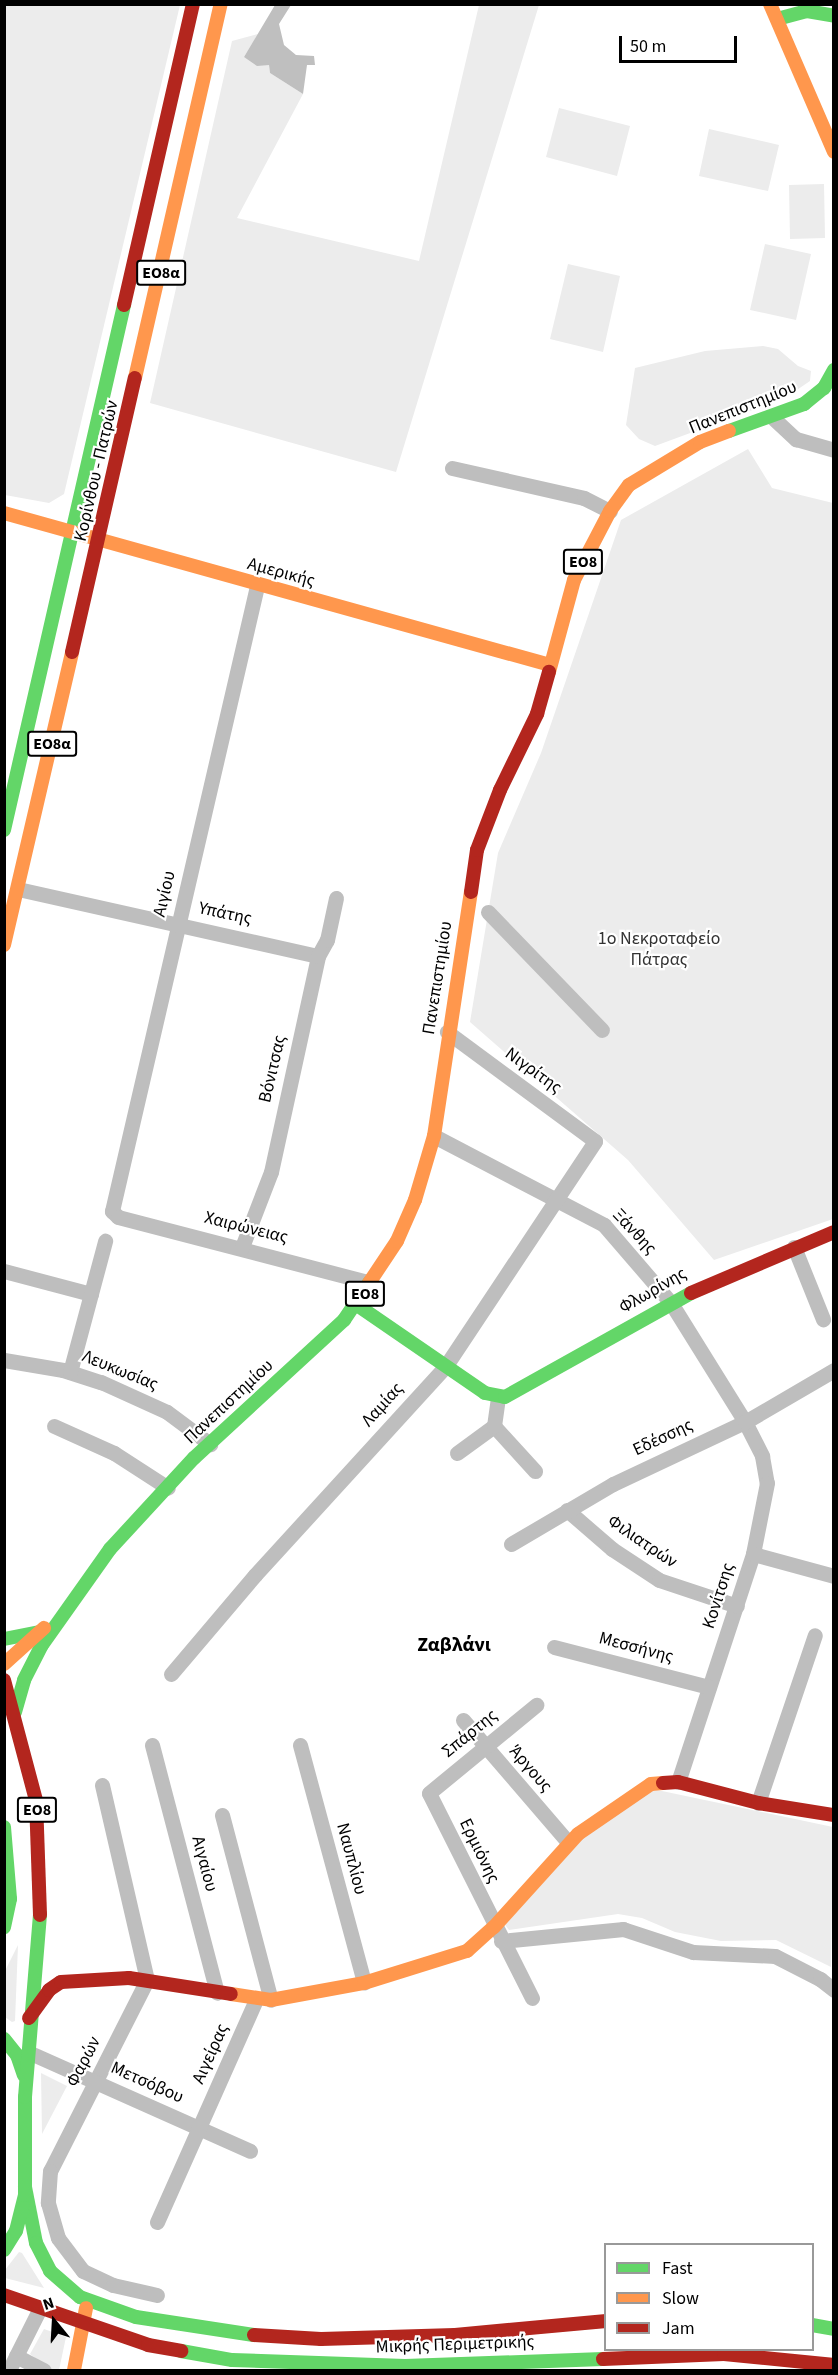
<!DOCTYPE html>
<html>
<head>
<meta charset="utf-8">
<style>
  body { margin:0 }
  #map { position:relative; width:838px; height:2375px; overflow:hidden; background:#fff; font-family:"Source Sans 3",sans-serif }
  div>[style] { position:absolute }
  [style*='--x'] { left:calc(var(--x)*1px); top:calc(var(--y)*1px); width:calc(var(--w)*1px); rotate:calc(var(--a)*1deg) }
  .green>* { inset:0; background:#ececec }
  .water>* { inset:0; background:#bfbfbf }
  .street>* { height:15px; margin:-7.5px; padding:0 7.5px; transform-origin:7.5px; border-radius:7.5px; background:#bebebe }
  .fast>* { height:14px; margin:-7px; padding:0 7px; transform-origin:7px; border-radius:7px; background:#63d668 }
  .slow>* { height:14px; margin:-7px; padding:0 7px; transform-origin:7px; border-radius:7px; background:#ff974d }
  .jam>* { height:14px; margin:-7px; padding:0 7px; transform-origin:7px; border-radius:7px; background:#b3261e }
  span { translate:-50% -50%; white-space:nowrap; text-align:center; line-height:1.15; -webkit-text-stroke:4.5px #fff; paint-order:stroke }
  .shield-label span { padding:2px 4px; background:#fff; border:2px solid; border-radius:4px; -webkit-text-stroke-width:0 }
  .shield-label { font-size:16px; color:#000; font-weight:700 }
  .street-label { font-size:18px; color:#000 }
  .park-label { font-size:18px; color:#333 }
  .neighbourhood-label { font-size:20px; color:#000; font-weight:700 }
  .frame { position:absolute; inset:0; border:6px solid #000; pointer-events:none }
  .legend { position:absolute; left:604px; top:2243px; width:210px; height:108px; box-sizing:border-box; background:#fff; border:2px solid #999; margin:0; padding:8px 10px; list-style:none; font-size:18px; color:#000 }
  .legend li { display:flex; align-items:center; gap:12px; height:30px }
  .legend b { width:30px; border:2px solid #999 }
  .north { position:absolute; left:24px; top:2291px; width:60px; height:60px; -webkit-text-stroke:4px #fff; paint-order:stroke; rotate:342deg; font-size:16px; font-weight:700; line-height:24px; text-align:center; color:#000 }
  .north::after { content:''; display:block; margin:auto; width:21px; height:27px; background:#000; clip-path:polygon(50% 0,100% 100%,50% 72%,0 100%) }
  .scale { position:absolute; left:619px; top:36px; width:118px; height:27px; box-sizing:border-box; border:3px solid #000; border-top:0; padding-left:8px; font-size:18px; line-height:21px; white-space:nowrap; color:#000; -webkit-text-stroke:4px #fff; paint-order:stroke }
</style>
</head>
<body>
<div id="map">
  <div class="green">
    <div style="clip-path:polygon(5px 5px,180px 5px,64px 494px,49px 503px,5px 495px)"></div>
    <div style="clip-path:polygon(479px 5px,539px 5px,396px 472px,150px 403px,232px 41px,258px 34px,244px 57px,269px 64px,270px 73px,303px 94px,237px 218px,419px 261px)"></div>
    <div style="clip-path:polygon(559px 108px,630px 126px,617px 176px,546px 157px)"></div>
    <div style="clip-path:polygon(709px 129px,779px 145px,768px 191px,699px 176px)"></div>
    <div style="clip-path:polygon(824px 184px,825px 238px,790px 239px,789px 185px)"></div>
    <div style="clip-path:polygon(765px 244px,811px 254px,796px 320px,750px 310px)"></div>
    <div style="clip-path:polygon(568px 264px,620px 276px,603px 352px,550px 339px)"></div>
    <div style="clip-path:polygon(763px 346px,778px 349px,798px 366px,811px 371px,810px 381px,785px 398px,655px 446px,639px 439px,626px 425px,635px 368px,705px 351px)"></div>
    <div style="clip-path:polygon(748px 449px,772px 488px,833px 503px,833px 1219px,714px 1260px,628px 1160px,470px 1022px,498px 853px,541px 753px,621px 520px)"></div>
    <div style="clip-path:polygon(643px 1787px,833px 1827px,831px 1967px,776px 1940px,721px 1941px,675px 1932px,642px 1918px,618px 1914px,509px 1930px,505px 1925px,557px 1855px)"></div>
    <div style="clip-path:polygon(18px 1945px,15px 2021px,12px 2022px,5px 2017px,5px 1971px)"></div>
    <div style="clip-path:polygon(41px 2073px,67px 2086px,42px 2134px)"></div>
    <div style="clip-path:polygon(19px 2252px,22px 2253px,44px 2288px,5px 2278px,5px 2270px)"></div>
    <div style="clip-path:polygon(44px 2329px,66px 2337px,59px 2370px,51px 2370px,30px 2354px)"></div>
  </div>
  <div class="water">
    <div style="clip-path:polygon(275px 5px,291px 5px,279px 24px,284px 45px,296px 55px,314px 56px,315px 65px,307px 65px,303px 94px,270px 73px,269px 65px,257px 66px,244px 57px)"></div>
  </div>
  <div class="street">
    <div style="--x:772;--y:417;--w:33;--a:43"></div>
    <div style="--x:796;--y:439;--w:40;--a:16"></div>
    <div style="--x:452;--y:468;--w:135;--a:12.8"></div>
    <div style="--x:584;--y:498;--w:29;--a:27"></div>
    <div style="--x:257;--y:586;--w:642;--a:103.06"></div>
    <div style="--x:112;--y:1211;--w:8;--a:45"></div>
    <div style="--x:118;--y:1217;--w:262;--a:14.6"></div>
    <div style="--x:18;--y:889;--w:307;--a:12.6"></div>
    <div style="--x:488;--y:912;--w:164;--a:46"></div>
    <div style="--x:434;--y:1136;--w:192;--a:27.6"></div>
    <div style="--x:604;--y:1225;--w:103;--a:49.3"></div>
    <div style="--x:671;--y:1303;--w:140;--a:58.1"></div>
    <div style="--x:745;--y:1422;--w:38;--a:63"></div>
    <div style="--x:762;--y:1456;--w:27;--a:80"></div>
    <div style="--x:767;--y:1483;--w:72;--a:101.2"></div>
    <div style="--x:753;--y:1554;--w:240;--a:108.2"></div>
    <div style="--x:242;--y:1247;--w:80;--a:-68.9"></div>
    <div style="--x:271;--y:1172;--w:221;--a:-77.7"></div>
    <div style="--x:318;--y:956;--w:18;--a:-61"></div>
    <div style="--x:327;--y:940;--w:43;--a:-77.9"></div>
    <div style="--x:794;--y:1247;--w:78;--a:68.1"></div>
    <div style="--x:4;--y:1271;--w:90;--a:14.8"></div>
    <div style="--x:4;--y:1360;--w:60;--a:9.6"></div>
    <div style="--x:63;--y:1370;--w:40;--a:18"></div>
    <div style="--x:101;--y:1382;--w:72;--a:24.4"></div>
    <div style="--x:167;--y:1412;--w:54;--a:36.7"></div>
    <div style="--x:70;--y:1372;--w:136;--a:-75"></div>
    <div style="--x:54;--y:1426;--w:66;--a:24.2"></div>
    <div style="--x:114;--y:1453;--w:64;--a:32.9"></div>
    <div style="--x:494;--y:1426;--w:61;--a:47.7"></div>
    <div style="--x:457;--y:1453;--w:46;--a:-36.1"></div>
    <div style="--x:494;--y:1426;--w:29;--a:-82"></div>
    <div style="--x:567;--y:1510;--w:60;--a:40.9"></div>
    <div style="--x:612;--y:1549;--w:56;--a:33.4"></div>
    <div style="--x:659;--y:1580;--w:82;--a:18.4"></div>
    <div style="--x:511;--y:1544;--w:118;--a:-30.5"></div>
    <div style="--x:613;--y:1484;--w:146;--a:-25.2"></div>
    <div style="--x:745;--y:1422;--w:103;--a:-30.3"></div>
    <div style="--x:753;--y:1554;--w:84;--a:15.2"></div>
    <div style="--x:554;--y:1647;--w:160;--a:14.5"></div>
    <div style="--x:171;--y:1674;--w:130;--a:-49.7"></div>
    <div style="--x:255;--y:1575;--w:282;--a:-47.6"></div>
    <div style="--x:445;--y:1367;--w:271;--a:-56.4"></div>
    <div style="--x:595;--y:1141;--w:184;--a:-143.6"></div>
    <div style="--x:463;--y:1720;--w:161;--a:49.3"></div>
    <div style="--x:152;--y:1745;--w:256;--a:75.3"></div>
    <div style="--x:300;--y:1745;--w:246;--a:74.9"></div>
    <div style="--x:102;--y:1785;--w:200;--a:77"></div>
    <div style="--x:147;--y:1980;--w:214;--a:116.9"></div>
    <div style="--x:50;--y:2171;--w:32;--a:94"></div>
    <div style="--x:48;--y:2203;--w:36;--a:74"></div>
    <div style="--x:58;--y:2238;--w:41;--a:52.9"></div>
    <div style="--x:83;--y:2271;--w:33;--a:25"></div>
    <div style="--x:113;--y:2285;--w:45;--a:12.8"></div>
    <div style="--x:758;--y:1803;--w:177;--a:-71.3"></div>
    <div style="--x:222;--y:1815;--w:191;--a:75.2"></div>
    <div style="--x:501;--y:1941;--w:123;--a:-5.6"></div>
    <div style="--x:623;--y:1929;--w:74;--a:18.2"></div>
    <div style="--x:693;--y:1952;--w:82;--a:2.8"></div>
    <div style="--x:775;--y:1956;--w:51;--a:27.1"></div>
    <div style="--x:820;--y:1979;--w:18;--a:38"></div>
    <div style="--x:532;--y:1998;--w:229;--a:-116.7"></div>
    <div style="--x:429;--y:1793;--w:139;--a:-39.4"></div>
    <div style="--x:28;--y:2052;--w:243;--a:24"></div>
    <div style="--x:157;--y:2222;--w:243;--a:-66"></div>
    <div style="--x:16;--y:2356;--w:31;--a:27"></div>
    <div style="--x:9;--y:2370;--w:69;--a:-63.4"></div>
  </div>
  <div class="fast">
    <div style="--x:777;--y:19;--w:31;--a:-15"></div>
    <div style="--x:807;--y:11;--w:27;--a:10"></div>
    <div style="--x:729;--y:431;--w:80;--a:-19.8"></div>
    <div style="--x:804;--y:404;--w:26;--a:-39"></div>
    <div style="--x:824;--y:388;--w:21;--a:-61"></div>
    <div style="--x:4;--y:830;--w:539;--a:-77.12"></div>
    <div style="--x:357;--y:1305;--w:155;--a:34.5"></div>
    <div style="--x:485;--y:1393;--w:20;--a:11"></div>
    <div style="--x:505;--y:1397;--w:213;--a:-29.2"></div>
    <div style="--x:4;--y:1639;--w:36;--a:-11"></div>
    <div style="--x:15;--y:1712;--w:33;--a:-74"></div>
    <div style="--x:24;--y:1680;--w:39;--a:-63"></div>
    <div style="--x:42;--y:1645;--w:118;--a:-54.7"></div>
    <div style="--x:110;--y:1549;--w:124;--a:-47.3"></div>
    <div style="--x:194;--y:1458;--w:204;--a:-42.6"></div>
    <div style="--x:344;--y:1320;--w:45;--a:-56"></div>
    <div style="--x:4;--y:1827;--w:72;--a:85.2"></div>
    <div style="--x:10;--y:1899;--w:29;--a:102"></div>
    <div style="--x:4;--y:2039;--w:21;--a:51"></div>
    <div style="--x:17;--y:2055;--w:21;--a:71"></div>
    <div style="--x:25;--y:2187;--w:57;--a:78.9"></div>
    <div style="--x:36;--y:2243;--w:31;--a:63"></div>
    <div style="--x:50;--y:2271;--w:40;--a:41"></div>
    <div style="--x:80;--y:2297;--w:59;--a:19.7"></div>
    <div style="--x:136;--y:2317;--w:119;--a:8.7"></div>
    <div style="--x:4;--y:2250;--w:22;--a:-58"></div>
    <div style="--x:16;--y:2231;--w:37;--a:-76"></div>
    <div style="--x:25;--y:2195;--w:98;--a:-90"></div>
    <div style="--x:25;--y:2097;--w:183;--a:-85.3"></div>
    <div style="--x:812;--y:2325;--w:22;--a:10"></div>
    <div style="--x:181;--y:2351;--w:52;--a:10"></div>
    <div style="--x:232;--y:2360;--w:173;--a:2"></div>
    <div style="--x:405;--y:2366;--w:198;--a:-2"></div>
  </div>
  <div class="slow">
    <div style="--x:770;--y:4;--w:161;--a:66.6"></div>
    <div style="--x:135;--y:378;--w:384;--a:-77.1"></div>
    <div style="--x:4;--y:513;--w:567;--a:15.56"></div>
    <div style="--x:549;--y:672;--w:95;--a:-74.8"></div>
    <div style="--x:574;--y:580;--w:78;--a:-62.4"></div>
    <div style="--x:610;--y:511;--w:32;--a:-54"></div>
    <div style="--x:629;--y:485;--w:83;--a:-31.2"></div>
    <div style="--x:700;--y:442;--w:31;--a:-21"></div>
    <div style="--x:4;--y:945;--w:301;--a:-76.9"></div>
    <div style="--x:369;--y:1283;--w:50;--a:-56.3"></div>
    <div style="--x:397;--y:1241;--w:45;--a:-66.3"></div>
    <div style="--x:415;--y:1200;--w:67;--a:-73.5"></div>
    <div style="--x:434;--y:1136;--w:247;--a:-81.4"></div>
    <div style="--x:4;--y:1664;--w:54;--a:-42"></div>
    <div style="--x:231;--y:1994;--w:40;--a:8.5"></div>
    <div style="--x:271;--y:2000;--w:95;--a:-10.4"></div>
    <div style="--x:364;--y:1983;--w:108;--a:-17.3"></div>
    <div style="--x:467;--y:1951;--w:36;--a:-42"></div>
    <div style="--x:494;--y:1927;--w:125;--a:-47.9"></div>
    <div style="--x:578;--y:1834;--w:88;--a:-34.4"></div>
    <div style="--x:651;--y:1784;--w:12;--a:-5"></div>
    <div style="--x:74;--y:2370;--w:63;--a:-79"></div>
  </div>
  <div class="jam">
    <div style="--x:124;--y:305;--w:309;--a:-77.1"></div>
    <div style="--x:72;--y:652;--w:281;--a:-77.1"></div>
    <div style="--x:471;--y:892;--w:42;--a:-81.9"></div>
    <div style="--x:477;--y:850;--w:64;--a:-69"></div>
    <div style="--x:500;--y:790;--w:85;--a:-64"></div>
    <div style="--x:537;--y:714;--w:44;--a:-74.1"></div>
    <div style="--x:691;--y:1293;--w:155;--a:-23.1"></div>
    <div style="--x:4;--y:1680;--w:124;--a:75.1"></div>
    <div style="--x:36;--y:1800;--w:115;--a:88"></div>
    <div style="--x:663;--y:1783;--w:15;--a:-4"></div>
    <div style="--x:678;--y:1782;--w:83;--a:14.7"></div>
    <div style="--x:758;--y:1803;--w:77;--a:9"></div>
    <div style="--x:29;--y:2018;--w:34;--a:-54"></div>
    <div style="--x:49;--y:1990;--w:14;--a:-34"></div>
    <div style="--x:61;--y:1982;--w:68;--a:-3.4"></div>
    <div style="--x:129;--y:1978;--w:103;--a:8.9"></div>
    <div style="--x:4;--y:2295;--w:152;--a:19.1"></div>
    <div style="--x:148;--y:2345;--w:34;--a:10"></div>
    <div style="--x:254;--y:2335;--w:67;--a:3.4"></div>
    <div style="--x:321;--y:2339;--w:134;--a:-1.7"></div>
    <div style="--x:455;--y:2335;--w:152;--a:-5.3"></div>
    <div style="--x:603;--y:2359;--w:121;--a:-2.4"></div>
    <div style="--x:724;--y:2354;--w:111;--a:5.7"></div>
  </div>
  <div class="shield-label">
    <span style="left:161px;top:273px">ΕΟ8α</span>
    <span style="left:583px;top:562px">ΕΟ8</span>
    <span style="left:52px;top:744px">ΕΟ8α</span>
    <span style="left:365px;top:1294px">ΕΟ8</span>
    <span style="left:37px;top:1810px">ΕΟ8</span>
  </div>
  <div class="street-label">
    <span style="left:743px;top:408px;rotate:-22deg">Πανεπιστημίου</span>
    <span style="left:97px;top:471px;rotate:-77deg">Κορίνθου - Πατρών</span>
    <span style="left:281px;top:573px;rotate:15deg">Αμερικής</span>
    <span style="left:165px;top:894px;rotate:-77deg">Αιγίου</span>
    <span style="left:225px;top:914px;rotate:12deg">Υπάτης</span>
    <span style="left:438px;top:978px;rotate:-81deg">Πανεπιστημίου</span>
    <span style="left:273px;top:1069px;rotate:-77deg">Βόνιτσας</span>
    <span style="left:533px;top:1071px;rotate:36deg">Νιγρίτης</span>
    <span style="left:246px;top:1228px;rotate:14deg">Χαιρώνειας</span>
    <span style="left:634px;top:1232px;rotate:47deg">Ξάνθης</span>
    <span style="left:653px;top:1291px;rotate:-30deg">Φλωρίνης</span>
    <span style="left:120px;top:1371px;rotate:22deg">Λευκωσίας</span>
    <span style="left:229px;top:1402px;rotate:-43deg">Πανεπιστημίου</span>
    <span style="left:383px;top:1405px;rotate:-48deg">Λαμίας</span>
    <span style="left:663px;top:1438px;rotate:-25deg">Εδέσσης</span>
    <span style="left:642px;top:1542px;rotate:34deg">Φιλιατρών</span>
    <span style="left:719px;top:1596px;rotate:-72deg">Κονίτσης</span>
    <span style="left:636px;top:1648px;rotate:15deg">Μεσσήνης</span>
    <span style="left:470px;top:1734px;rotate:-39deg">Σπάρτης</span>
    <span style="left:530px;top:1769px;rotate:49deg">Άργους</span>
    <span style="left:479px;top:1851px;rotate:64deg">Ερμιόνης</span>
    <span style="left:351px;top:1859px;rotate:75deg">Ναυπλίου</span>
    <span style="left:204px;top:1864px;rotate:75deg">Αιγαίου</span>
    <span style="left:211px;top:2054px;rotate:-66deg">Αιγείρας</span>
    <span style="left:84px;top:2062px;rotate:-63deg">Φαρών</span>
    <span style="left:147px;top:2083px;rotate:24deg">Μετσόβου</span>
    <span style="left:455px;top:2345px;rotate:-2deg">Μικρής Περιμετρικής</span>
  </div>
  <div class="park-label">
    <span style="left:659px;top:950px">1o Νεκροταφείο<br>Πάτρας</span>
  </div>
  <div class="neighbourhood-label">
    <span style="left:454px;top:1645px">Ζαβλάνι</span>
  </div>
  <div class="frame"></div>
  <ul class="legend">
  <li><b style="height:8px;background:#63d668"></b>Fast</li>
  <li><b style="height:8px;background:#ff974d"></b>Slow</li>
  <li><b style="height:8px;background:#b3261e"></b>Jam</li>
  </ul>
  <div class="north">N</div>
  <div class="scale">50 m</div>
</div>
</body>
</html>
